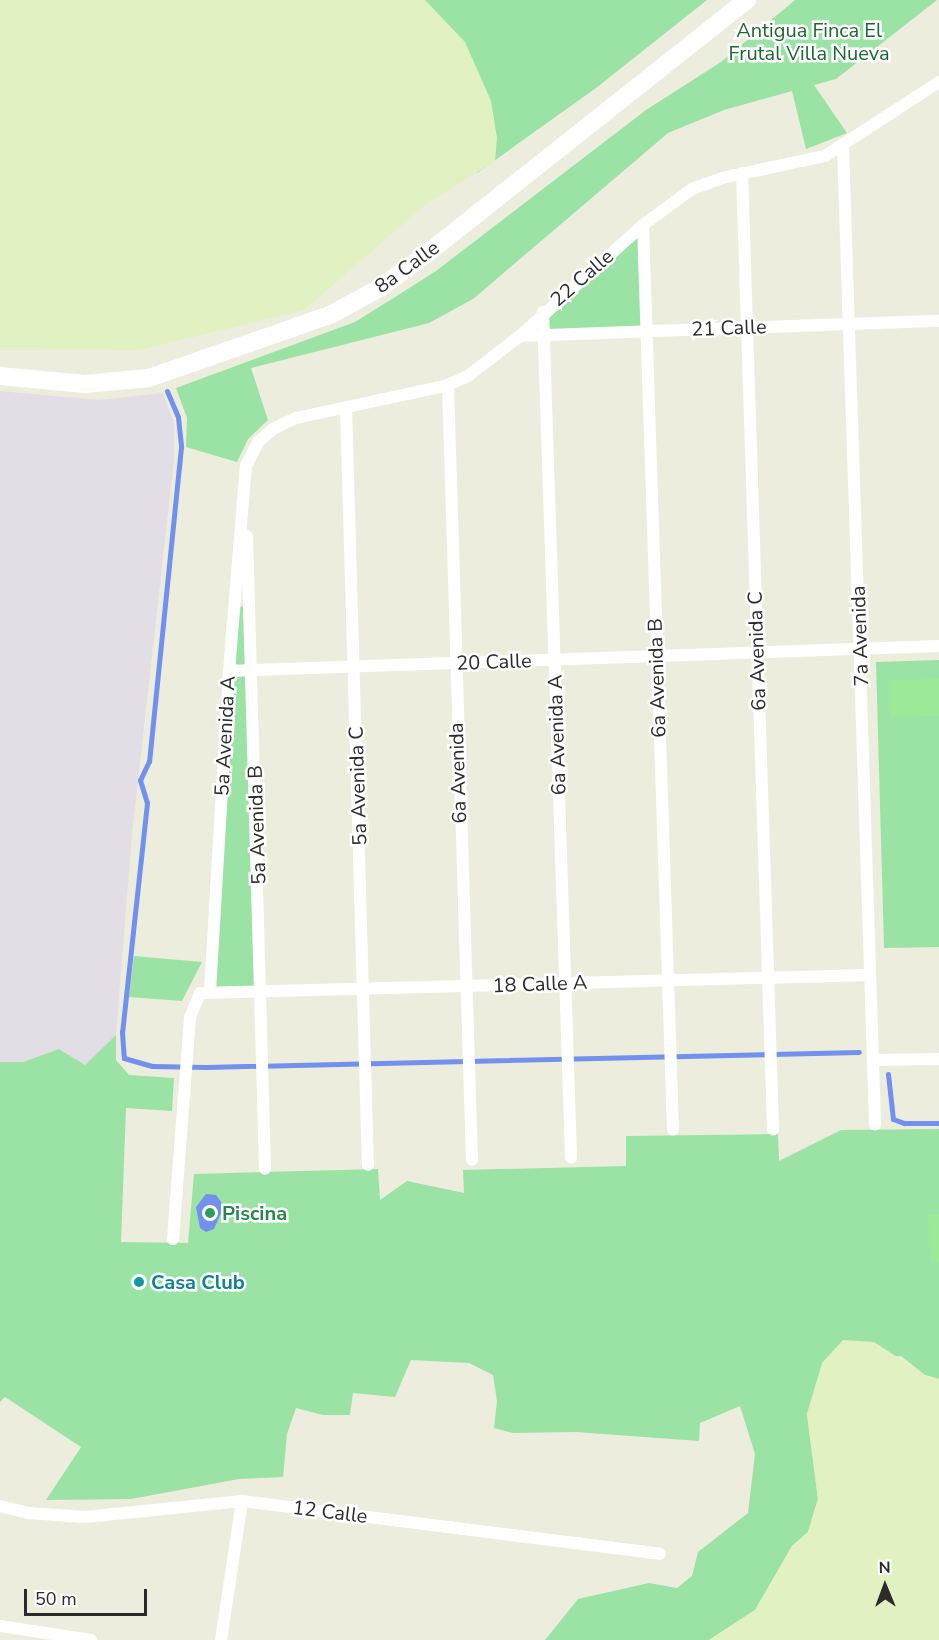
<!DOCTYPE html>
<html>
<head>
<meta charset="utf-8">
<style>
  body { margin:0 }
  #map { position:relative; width:939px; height:1640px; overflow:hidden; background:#eceddd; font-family:"Nunito Sans",sans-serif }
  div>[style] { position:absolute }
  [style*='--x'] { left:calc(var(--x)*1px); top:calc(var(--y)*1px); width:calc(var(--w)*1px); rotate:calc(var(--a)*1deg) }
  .industrial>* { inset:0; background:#e3dee5 }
  .green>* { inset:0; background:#9be2a5 }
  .sand>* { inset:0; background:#e1f1c1 }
  .pitch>* { inset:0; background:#9ee997 }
  .water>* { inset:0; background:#7290ed }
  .stream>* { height:5px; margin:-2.5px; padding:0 2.5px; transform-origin:2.5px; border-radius:2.5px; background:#7290ed }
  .minor>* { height:12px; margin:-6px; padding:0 6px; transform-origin:6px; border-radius:6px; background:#fff }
  .secondary>* { height:18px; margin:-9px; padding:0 9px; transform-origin:9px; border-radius:9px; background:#fff }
  .dots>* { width:16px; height:16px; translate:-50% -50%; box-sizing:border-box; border:3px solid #fff; border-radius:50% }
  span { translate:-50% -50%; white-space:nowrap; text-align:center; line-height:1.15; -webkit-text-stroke:5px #fff; paint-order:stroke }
  .park-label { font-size:20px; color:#1b6731 }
  .street-label { font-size:20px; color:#2b2b2b }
  .leisure-label { font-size:20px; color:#27864d; font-weight:700 }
  .left { translate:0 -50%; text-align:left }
  .culture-label { font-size:20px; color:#0d838f; font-weight:700 }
  .north { position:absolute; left:855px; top:1556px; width:60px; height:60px; -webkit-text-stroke:4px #fff; paint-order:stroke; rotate:359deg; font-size:16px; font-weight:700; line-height:24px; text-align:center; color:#2b2b2b }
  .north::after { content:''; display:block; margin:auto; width:21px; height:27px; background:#2b2b2b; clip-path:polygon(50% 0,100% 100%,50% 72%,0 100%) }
  .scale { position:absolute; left:24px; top:1589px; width:123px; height:27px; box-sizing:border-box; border:3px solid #2b2b2b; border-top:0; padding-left:8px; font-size:18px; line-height:21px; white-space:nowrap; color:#2b2b2b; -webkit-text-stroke:4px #fff; paint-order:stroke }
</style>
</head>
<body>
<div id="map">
  <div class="industrial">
    <div style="clip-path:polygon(0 391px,98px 400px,163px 393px,174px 423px,174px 460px,132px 834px,116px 1035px,85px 1065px,59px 1049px,23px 1062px,0 1062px)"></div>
  </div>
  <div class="green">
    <div style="clip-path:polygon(362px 0,707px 0,596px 88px,477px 173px)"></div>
    <div style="clip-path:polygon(795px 0,937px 0,836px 79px,814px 85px,847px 133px,806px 149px,792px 91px,724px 110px,668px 133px,473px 299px,429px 323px,251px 368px,268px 420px,248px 439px,237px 462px,186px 447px,187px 418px,176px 388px,355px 322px,392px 299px,436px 271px,646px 110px,721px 62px)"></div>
    <div style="clip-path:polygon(643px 225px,645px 331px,544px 335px,543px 312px)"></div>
    <div style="clip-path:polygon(244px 606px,249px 657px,244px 665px,239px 666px,234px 662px,238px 608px)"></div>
    <div style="clip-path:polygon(939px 660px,939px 947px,884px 948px,876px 662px)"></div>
    <div style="clip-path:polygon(229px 671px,252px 671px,263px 991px,210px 992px)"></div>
    <div style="clip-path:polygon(134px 956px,202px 962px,182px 1001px,129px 997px)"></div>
    <div style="clip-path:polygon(116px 1035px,116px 1060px,129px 1075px,174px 1078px,172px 1111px,126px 1108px,121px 1242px,188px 1243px,194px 1174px,378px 1169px,380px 1200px,407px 1181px,464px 1193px,463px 1170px,626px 1166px,626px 1136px,778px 1134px,779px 1161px,841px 1130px,939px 1129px,939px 1379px,925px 1375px,901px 1356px,823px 1363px,807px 1414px,818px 1499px,808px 1532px,792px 1546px,755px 1610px,709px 1640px,545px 1640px,578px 1599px,649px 1583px,677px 1588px,692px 1576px,698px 1552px,748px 1513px,755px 1454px,740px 1406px,700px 1423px,699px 1441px,576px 1432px,513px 1433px,494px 1428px,497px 1401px,493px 1375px,469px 1363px,411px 1360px,395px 1397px,353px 1393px,350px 1415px,323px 1415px,296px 1408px,287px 1434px,283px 1477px,239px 1479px,131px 1499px,46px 1500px,81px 1447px,5px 1397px,0 1402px,0 1062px,23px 1062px,59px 1049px,85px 1065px)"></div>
  </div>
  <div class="sand">
    <div style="clip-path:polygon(0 0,425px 0,465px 42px,491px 101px,497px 138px,495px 161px,426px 204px,304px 310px,139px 350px,0 349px)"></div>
    <div style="clip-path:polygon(843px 1340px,874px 1342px,925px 1375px,939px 1379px,939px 1640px,709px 1640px,755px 1610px,792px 1546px,808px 1532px,818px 1499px,807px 1414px,822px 1363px)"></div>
  </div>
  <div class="pitch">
    <div style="clip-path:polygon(939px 679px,939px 716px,890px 717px,889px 680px)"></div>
    <div style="clip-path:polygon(928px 1214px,939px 1214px,939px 1262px,931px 1263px)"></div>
  </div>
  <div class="water">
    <div style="clip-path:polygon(206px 1194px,216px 1195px,224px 1206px,214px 1229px,206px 1232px,200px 1228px,196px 1207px)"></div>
  </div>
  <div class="stream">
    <div style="--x:167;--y:391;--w:28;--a:67"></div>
    <div style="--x:178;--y:417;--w:30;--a:84"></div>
    <div style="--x:181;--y:447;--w:316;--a:95.8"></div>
    <div style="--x:149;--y:761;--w:21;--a:115"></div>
    <div style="--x:140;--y:780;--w:24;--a:73"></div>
    <div style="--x:147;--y:803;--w:230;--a:96.2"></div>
    <div style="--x:122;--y:1032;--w:26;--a:86"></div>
    <div style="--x:124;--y:1058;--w:29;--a:16"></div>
    <div style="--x:152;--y:1066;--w:54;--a:1.1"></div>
    <div style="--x:206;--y:1067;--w:653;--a:-1.32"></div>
    <div style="--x:888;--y:1074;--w:45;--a:83.7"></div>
    <div style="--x:893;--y:1119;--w:12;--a:20"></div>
    <div style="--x:904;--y:1123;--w:35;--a:0"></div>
  </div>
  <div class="minor">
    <div style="--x:843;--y:147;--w:978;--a:88.12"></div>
    <div style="--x:742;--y:173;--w:957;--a:88.14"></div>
    <div style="--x:643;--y:225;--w:905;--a:88.1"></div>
    <div style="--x:543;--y:312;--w:846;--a:88.1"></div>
    <div style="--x:520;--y:336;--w:419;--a:-2.1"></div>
    <div style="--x:448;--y:385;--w:775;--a:88.23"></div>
    <div style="--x:346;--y:408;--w:757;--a:88.34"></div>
    <div style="--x:247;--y:536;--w:633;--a:88.37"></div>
    <div style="--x:229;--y:671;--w:710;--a:-2.02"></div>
    <div style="--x:210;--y:992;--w:322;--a:-86.6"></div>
    <div style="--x:229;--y:671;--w:206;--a:-85.3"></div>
    <div style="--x:246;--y:466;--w:28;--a:-63"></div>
    <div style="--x:259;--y:441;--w:18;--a:-41"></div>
    <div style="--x:273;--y:429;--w:25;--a:-26"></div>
    <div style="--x:296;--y:418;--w:156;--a:-12.2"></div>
    <div style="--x:448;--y:385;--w:22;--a:-24"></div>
    <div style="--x:468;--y:376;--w:66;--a:-37.6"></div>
    <div style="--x:520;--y:336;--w:166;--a:-42.1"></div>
    <div style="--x:643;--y:225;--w:61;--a:-36.3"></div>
    <div style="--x:692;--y:189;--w:32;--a:-20"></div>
    <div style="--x:722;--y:178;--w:105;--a:-12.1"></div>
    <div style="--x:825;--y:156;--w:136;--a:-33"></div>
    <div style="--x:873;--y:1060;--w:66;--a:-0.9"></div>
    <div style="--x:173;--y:1239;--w:223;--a:-85.6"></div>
    <div style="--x:190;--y:1017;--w:26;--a:-67"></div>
    <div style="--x:200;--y:993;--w:670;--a:-1.54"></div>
    <div style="--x:0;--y:1506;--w:29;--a:14"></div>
    <div style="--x:28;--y:1513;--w:57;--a:4"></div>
    <div style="--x:85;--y:1517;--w:158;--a:-5.8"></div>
    <div style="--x:242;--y:1501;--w:421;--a:7.2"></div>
    <div style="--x:0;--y:1626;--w:92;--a:8.7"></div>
    <div style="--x:221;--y:1640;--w:141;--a:-81.4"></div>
  </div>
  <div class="secondary">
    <div style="--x:0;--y:376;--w:85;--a:5.4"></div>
    <div style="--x:85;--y:384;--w:64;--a:-5.4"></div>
    <div style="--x:149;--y:378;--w:192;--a:-19.2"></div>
    <div style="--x:330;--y:315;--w:57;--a:-28.4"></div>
    <div style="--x:380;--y:288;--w:61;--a:-36.3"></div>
    <div style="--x:429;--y:252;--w:406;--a:-38.4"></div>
  </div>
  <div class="dots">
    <div style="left:210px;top:1213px;background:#2e9e5b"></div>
    <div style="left:139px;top:1282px;background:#0f9aa8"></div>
  </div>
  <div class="park-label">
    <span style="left:809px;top:42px">Antigua Finca El<br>Frutal Villa Nueva</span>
  </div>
  <div class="street-label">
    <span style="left:407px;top:267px;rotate:-36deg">8a Calle</span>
    <span style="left:582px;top:278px;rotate:-41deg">22 Calle</span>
    <span style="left:729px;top:328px;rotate:-2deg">21 Calle</span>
    <span style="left:860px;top:636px;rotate:-92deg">7a Avenida</span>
    <span style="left:757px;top:651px;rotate:-92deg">6a Avenida C</span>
    <span style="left:494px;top:662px;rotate:-2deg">20 Calle</span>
    <span style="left:657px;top:678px;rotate:-92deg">6a Avenida B</span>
    <span style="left:557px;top:735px;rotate:-92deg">6a Avenida A</span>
    <span style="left:225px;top:736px;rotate:-87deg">5a Avenida A</span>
    <span style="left:458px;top:773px;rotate:-92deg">6a Avenida</span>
    <span style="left:358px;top:786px;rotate:-92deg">5a Avenida C</span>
    <span style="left:257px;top:825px;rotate:-92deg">5a Avenida B</span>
    <span style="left:540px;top:984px;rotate:-2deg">18 Calle A</span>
    <span style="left:330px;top:1512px;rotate:7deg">12 Calle</span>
  </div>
  <div class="leisure-label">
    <span class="left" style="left:222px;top:1213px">Piscina</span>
  </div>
  <div class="culture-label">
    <span class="left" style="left:151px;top:1282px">Casa Club</span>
  </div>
  <div class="north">N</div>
  <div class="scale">50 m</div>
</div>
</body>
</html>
